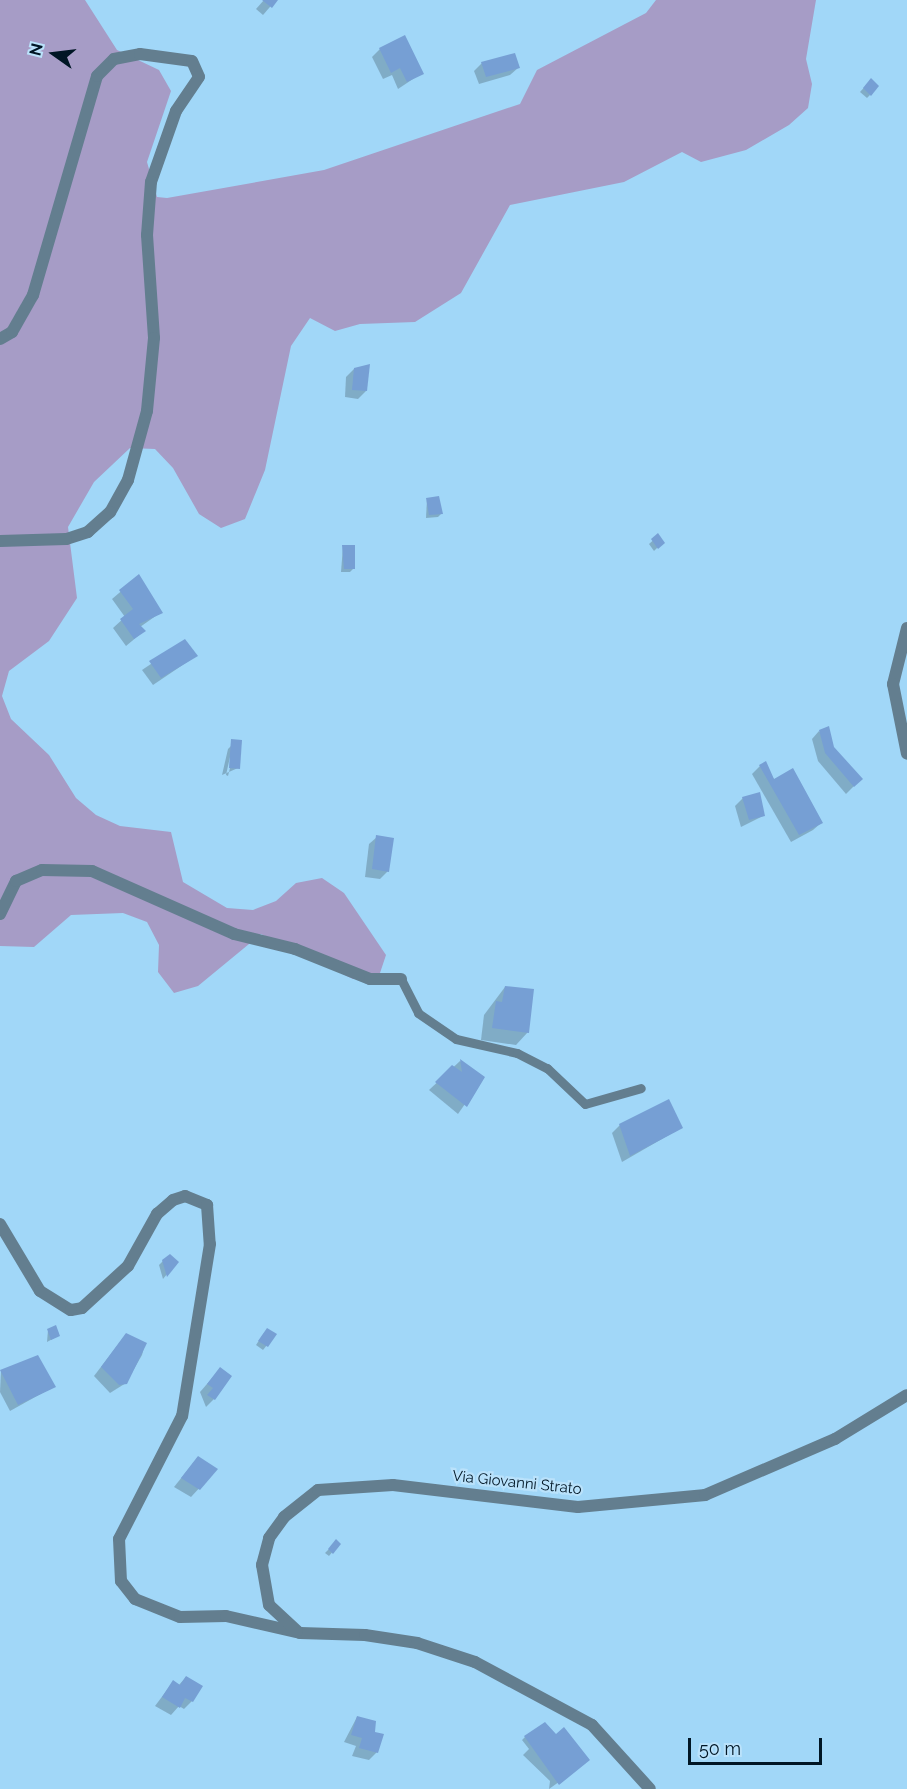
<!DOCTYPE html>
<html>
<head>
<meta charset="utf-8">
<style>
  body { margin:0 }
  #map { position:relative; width:907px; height:1789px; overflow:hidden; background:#a1d7f8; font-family:Raleway,sans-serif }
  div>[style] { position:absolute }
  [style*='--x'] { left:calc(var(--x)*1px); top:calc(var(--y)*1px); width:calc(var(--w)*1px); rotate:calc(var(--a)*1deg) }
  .green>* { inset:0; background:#a69cc6 }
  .shadow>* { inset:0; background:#0003 }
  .building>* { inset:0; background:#769fd4 }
  .lane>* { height:9px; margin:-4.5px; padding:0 4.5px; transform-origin:4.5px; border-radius:4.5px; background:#637e8f }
  .street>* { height:12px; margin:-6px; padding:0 6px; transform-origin:6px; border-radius:6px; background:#637e8f }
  span { translate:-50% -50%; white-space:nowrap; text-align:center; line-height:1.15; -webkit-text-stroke:4.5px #bae2fb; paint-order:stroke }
  .street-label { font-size:15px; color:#001625 }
  .north { position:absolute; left:24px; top:24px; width:60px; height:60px; -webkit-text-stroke:4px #bae2fb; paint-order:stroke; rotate:284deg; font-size:16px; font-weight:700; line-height:24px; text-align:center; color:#001625 }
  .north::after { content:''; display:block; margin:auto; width:21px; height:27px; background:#001625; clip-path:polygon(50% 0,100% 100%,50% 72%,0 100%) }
  .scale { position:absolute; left:688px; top:1738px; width:134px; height:27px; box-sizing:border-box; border:3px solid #001625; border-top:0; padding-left:8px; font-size:18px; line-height:21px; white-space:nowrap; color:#001625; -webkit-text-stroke:4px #bae2fb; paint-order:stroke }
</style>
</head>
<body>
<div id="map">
  <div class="green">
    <div style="clip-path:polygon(0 0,85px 0,117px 50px,159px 70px,171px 91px,147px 162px,157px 197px,167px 198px,324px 170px,520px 104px,537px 70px,646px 13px,656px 0,816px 0,806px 59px,812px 84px,808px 108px,789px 125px,746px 150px,701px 162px,682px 152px,624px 182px,510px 205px,461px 293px,415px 322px,360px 324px,335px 331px,310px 318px,291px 346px,265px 470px,245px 519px,221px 528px,199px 514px,173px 468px,155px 449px,130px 448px,94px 482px,68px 527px,77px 598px,49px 641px,9px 671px,2px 696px,11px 719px,49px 755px,76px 798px,96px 815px,120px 826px,171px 832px,183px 882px,227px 908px,253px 910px,276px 901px,296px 883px,322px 878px,344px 893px,386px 955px,378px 979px,353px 979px,261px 934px,198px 986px,174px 993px,158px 972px,159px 945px,147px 922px,123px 913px,71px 915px,34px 947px,0 946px)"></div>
  </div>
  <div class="shadow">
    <div style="clip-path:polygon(264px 0,276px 0,263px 15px,256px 9px)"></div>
    <div style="clip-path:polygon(380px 49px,422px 73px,398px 89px,392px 75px,383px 79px,372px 57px)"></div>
    <div style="clip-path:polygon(482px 63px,518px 68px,510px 75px,479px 84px,474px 71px)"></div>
    <div style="clip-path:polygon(868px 83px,870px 95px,867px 98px,860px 92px)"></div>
    <div style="clip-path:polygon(354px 369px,366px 391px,358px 399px,345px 397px,346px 377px)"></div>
    <div style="clip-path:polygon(427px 499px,442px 513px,438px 517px,426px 518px)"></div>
    <div style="clip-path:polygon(658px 536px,663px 542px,654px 551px,649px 544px)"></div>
    <div style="clip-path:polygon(343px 546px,353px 569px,350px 572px,341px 572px)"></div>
    <div style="clip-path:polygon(139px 576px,160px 613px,140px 627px,144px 631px,126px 646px,113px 628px,125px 617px,112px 599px)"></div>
    <div style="clip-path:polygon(185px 641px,196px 656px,153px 685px,142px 670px)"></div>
    <div style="clip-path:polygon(819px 731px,861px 779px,846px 794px,818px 761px,812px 739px)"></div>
    <div style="clip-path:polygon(evenodd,236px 741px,238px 768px,222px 775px,228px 749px,236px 741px,232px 748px,235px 748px,228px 776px,226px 775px,232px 748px)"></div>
    <div style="clip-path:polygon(760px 766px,821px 823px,813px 830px,791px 842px,752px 774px)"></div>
    <div style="clip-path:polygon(743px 798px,763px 816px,741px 827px,735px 806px)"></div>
    <div style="clip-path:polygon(377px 837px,388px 871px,380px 879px,365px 877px,369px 844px)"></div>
    <div style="clip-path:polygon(505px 987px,528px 1032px,516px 1045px,481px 1040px,484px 1015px)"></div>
    <div style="clip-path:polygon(460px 1061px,483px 1078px,458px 1114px,429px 1090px)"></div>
    <div style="clip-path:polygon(620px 1125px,681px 1128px,622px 1162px,612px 1133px)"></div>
    <div style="clip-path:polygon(163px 1261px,177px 1262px,163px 1279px,159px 1265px)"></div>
    <div style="clip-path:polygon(48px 1330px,58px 1336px,47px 1342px)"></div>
    <div style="clip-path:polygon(264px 1333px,275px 1335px,263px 1350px,256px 1345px)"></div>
    <div style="clip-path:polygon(126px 1334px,145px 1344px,142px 1355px,126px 1383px,110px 1393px,94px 1376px)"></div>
    <div style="clip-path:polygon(220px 1369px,214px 1399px,206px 1407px,200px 1392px)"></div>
    <div style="clip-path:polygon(1px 1371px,55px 1386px,10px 1411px,0 1392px)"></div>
    <div style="clip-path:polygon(198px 1457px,216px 1470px,191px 1497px,174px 1487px)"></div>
    <div style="clip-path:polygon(339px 1544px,329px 1556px,325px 1553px,333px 1545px)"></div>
    <div style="clip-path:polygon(186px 1677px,192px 1701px,184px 1709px,179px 1706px,171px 1715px,155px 1706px,173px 1682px,178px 1686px)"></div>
    <div style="clip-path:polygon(357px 1717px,373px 1734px,377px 1752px,369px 1760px,352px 1756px,356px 1746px,344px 1742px)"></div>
    <div style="clip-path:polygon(525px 1737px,580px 1767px,549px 1789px,550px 1781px,523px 1755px,529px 1749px,522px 1740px)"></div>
  </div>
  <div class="building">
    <div style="clip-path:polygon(262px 0,278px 0,272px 8px)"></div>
    <div style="clip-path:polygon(405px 35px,424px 74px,407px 82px,400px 68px,391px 73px,379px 48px)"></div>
    <div style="clip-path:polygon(515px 53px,520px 68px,486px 77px,481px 62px)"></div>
    <div style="clip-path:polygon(871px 78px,879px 86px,871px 96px,863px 88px)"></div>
    <div style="clip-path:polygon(370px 364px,367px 391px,352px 390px,354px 368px)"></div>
    <div style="clip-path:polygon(439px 496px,443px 514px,429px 515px,426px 498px)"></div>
    <div style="clip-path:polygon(658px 533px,665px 543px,658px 549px,651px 539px)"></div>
    <div style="clip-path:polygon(342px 545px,355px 545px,355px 569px,344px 569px)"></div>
    <div style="clip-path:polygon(139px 574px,163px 613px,139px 624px,146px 631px,134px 639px,120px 619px,133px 609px,119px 590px)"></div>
    <div style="clip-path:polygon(185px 639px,198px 656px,161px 678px,149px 661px)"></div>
    <div style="clip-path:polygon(829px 726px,834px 747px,863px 779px,854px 787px,825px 753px,819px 730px)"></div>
    <div style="clip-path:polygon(231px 739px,242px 740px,240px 769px,229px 768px)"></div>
    <div style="clip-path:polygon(766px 761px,774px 779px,793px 768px,823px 823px,799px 835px,759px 765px)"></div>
    <div style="clip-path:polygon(760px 792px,765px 816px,749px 820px,742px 797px)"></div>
    <div style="clip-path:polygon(376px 835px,394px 838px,389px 872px,372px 869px)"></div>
    <div style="clip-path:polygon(505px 986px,534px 989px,529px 1033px,492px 1028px,496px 1001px,502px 1002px)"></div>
    <div style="clip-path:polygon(460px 1059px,485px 1077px,467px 1107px,435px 1082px,452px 1065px,462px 1072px)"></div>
    <div style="clip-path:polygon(669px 1099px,683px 1128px,630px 1156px,619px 1124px)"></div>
    <div style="clip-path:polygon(170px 1254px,179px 1262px,167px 1277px,162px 1260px)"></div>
    <div style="clip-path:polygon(56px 1325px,60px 1336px,51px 1340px,47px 1329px)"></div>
    <div style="clip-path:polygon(267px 1328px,277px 1334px,268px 1347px,258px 1341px)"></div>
    <div style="clip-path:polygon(126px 1333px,147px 1343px,127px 1384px,119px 1385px,101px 1367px)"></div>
    <div style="clip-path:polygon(38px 1355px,56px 1387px,18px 1405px,0 1370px)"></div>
    <div style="clip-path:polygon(220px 1367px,232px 1376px,215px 1400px,207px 1395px,213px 1388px,207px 1384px)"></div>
    <div style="clip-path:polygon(198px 1456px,218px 1469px,200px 1490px,181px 1478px)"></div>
    <div style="clip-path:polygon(336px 1539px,341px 1544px,333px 1554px,328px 1549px)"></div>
    <div style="clip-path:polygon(186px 1676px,203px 1686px,193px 1702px,185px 1698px,180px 1708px,162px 1697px,173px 1680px,180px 1685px)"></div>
    <div style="clip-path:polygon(357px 1716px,376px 1721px,375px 1732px,384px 1734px,378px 1753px,359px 1748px,362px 1738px,351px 1735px)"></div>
    <div style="clip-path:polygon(545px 1722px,556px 1734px,564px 1727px,590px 1760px,559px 1785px,524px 1736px)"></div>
  </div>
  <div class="lane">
    <div style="--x:401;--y:979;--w:38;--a:63"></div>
    <div style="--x:418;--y:1013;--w:46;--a:34.4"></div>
    <div style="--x:456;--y:1039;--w:63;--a:12.9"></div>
    <div style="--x:517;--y:1053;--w:34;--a:27"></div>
    <div style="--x:547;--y:1068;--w:52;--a:43.5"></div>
    <div style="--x:585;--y:1104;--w:58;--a:-15.9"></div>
  </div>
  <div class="street">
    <div style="--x:0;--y:339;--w:14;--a:-30"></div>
    <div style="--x:12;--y:332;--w:43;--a:-60.4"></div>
    <div style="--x:33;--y:295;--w:228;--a:-73.7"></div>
    <div style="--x:97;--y:76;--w:24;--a:-45"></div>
    <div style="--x:114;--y:59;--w:26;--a:-11"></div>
    <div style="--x:140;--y:54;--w:52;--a:7.7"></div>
    <div style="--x:192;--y:61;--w:17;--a:66"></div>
    <div style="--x:199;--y:77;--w:41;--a:124.1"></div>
    <div style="--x:176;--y:111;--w:75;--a:109.4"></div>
    <div style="--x:151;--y:182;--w:53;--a:94.3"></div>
    <div style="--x:147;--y:235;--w:103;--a:86.1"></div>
    <div style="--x:154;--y:338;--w:73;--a:95.5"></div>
    <div style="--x:147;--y:411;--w:72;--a:105.4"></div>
    <div style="--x:128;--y:480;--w:37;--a:119"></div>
    <div style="--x:110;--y:512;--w:30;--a:138"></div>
    <div style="--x:88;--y:532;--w:23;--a:162"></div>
    <div style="--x:66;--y:539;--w:66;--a:178.3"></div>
    <div style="--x:907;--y:628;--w:58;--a:104"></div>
    <div style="--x:893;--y:684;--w:71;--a:78.7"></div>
    <div style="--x:0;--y:914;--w:37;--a:-64"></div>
    <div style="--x:16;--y:881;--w:28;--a:-23"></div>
    <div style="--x:42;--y:870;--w:50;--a:1.1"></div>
    <div style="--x:92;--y:871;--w:155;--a:23.9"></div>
    <div style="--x:234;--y:934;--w:63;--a:13.8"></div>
    <div style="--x:295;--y:949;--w:81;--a:21.8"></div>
    <div style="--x:370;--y:979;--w:31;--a:0"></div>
    <div style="--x:0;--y:1224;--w:78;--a:59.2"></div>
    <div style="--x:40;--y:1291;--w:36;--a:32"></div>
    <div style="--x:71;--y:1310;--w:11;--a:-10"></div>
    <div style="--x:82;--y:1308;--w:62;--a:-42.4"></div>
    <div style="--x:128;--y:1266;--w:60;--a:-60.9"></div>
    <div style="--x:157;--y:1214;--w:21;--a:-41"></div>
    <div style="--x:173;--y:1200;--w:13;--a:-18"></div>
    <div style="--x:185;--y:1196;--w:24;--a:22"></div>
    <div style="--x:207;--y:1205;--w:39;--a:86"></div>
    <div style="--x:210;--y:1244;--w:174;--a:99.2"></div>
    <div style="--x:182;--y:1416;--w:138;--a:117.1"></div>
    <div style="--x:119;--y:1539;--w:42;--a:87.3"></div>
    <div style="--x:121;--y:1581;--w:23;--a:52"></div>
    <div style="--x:135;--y:1599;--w:48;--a:21.8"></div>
    <div style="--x:180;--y:1617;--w:46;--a:-1.2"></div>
    <div style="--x:226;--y:1616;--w:76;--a:12.9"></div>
    <div style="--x:300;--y:1633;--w:65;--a:1.8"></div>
    <div style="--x:365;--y:1635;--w:53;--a:8.7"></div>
    <div style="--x:417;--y:1643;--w:61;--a:18.1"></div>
    <div style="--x:475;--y:1662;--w:133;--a:28.3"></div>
    <div style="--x:592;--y:1725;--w:86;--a:47.8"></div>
    <div style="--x:297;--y:1631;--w:38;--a:-137"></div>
    <div style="--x:269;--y:1605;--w:41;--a:-99.9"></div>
    <div style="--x:262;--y:1565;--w:28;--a:-75"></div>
    <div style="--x:269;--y:1538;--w:26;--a:-54"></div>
    <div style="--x:284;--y:1517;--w:43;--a:-38.5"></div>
    <div style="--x:318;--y:1490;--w:75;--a:-3.8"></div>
    <div style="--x:393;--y:1485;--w:186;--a:6.8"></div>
    <div style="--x:578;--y:1507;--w:128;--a:-5.4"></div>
    <div style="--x:705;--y:1495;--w:142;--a:-23.3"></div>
    <div style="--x:835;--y:1439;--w:84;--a:-31.4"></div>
  </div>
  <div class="street-label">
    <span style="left:517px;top:1483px;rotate:6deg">Via Giovanni Strato</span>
  </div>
  <div class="north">N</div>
  <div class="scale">50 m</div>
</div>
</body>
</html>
